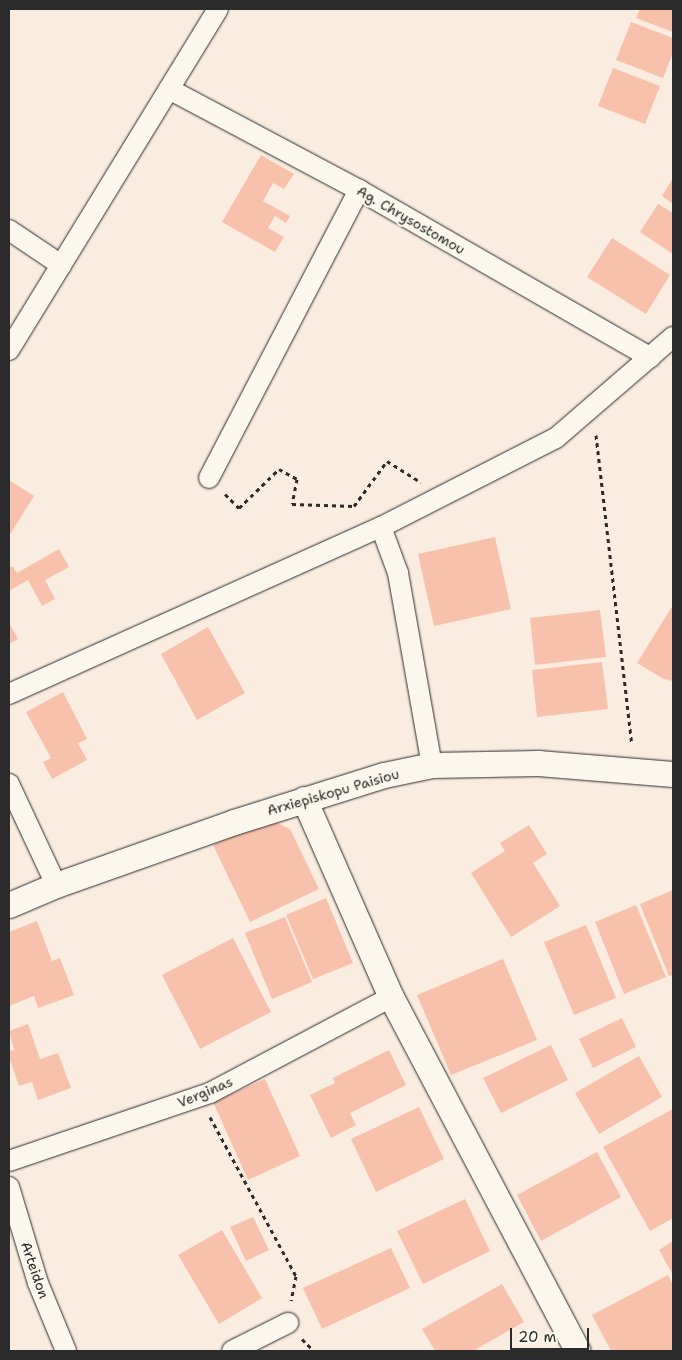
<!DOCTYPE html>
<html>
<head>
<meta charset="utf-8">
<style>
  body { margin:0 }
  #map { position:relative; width:682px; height:1360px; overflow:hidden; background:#faecdf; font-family:"Shantell Sans",sans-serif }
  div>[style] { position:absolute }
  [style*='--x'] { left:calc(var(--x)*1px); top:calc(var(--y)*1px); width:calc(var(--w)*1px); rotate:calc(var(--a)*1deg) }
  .building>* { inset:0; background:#f8c1ab }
  .path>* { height:3px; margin-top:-1.5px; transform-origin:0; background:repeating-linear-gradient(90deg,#2b2b2b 0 4px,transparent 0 8px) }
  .roads { filter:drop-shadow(0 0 1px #2b2b2b) drop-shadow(0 0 1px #2b2b2b) }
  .minor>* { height:20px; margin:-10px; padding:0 10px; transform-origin:10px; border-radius:10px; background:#fbf7ec }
  .tertiary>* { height:25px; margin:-12.5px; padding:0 12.5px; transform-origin:12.5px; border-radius:12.5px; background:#fbf7ec }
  span { translate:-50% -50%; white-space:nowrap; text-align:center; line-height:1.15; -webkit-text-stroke:4.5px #fbf7ec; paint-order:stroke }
  .street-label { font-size:14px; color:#2b2b2b }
  .frame { position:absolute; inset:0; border:10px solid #2b2b2b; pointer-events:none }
  .scale { position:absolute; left:510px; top:1328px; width:79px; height:22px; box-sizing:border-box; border:2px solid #2b2b2b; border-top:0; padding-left:6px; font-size:15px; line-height:18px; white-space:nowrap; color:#2b2b2b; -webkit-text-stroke:4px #fbf7ec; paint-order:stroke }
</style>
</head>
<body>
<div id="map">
  <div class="building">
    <div style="clip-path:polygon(640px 9px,673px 9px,673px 32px,636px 18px)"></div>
    <div style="clip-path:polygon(631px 22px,673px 38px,673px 53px,663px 78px,616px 60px)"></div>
    <div style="clip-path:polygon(613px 68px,660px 86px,645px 124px,598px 106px)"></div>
    <div style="clip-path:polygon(261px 155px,294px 174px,284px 189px,273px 183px,263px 201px,290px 216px,286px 223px,275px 216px,268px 228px,284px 237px,275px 252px,222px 222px)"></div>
    <div style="clip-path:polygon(673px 178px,673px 204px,662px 196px)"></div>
    <div style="clip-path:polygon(658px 204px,673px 213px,673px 254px,640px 232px)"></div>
    <div style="clip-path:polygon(612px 238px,670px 275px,646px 314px,587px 277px)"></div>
    <div style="clip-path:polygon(9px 480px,34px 496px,9px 536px)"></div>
    <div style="clip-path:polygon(495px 537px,511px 609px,434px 626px,418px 554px)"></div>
    <div style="clip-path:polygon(59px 549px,69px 567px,45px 580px,55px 599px,42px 606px,28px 580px,9px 591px,9px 568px,12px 566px,17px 573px)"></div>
    <div style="clip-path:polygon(673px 605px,673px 681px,664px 679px,637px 663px)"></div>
    <div style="clip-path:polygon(600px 610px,606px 657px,535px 665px,530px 618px)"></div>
    <div style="clip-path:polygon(9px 623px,18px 639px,9px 644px)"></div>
    <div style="clip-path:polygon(208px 627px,245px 693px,197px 720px,161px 654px)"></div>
    <div style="clip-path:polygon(602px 662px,608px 709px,537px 717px,532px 670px)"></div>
    <div style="clip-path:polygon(63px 692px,87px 739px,78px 743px,87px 760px,52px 779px,43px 762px,51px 758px,26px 712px)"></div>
    <div style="clip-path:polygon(275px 822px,290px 829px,319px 889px,250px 922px,213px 845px,253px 826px)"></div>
    <div style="clip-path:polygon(529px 825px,547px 854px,533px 863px,560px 906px,511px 937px,471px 873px,505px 851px,500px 843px)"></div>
    <div style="clip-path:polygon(673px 890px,673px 975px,669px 976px,640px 904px)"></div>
    <div style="clip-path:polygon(326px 898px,353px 963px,313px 979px,286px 915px)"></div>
    <div style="clip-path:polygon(636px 905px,666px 977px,624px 994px,595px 922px)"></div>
    <div style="clip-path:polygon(285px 917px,312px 982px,272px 999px,245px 933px)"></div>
    <div style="clip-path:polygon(37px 921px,52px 961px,60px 958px,74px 995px,38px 1008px,34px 996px,9px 1006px,9px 932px)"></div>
    <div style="clip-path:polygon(586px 925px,616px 998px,574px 1015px,544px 942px)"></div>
    <div style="clip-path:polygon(233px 938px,271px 1012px,200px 1049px,162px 975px)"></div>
    <div style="clip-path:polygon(503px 959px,537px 1040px,451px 1075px,417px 995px)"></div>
    <div style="clip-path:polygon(622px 1018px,636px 1047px,593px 1068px,579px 1039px)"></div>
    <div style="clip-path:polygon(28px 1024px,40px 1059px,58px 1053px,71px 1088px,38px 1100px,32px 1082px,19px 1086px,9px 1057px,9px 1051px,14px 1050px,9px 1031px)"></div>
    <div style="clip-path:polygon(551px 1045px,568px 1080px,501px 1113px,483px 1078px)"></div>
    <div style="clip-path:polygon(389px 1050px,406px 1085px,350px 1113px,356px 1125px,331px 1138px,310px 1095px,335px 1083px,333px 1078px)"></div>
    <div style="clip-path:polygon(639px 1056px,662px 1097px,599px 1134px,575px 1093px)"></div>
    <div style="clip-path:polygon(265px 1079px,300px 1156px,248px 1180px,213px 1102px)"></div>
    <div style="clip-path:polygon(419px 1107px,444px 1159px,376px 1192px,351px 1139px)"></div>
    <div style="clip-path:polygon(673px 1109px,673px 1218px,650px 1231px,603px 1147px)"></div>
    <div style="clip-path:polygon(597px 1152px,621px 1197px,541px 1241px,517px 1195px)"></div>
    <div style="clip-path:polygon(465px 1199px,490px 1251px,423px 1284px,397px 1231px)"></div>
    <div style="clip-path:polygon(253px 1217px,269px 1250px,246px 1261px,230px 1227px)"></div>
    <div style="clip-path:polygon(222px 1230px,262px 1298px,219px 1324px,178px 1255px)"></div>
    <div style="clip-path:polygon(673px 1241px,673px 1275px,659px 1250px)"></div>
    <div style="clip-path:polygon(391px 1248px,410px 1288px,322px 1329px,303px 1288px)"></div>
    <div style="clip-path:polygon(668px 1275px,673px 1285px,673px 1351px,611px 1351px,592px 1315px)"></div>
    <div style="clip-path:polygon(502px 1284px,524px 1322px,473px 1351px,435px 1351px,422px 1329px)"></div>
  </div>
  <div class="path">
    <div style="--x:596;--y:435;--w:311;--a:83.4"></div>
    <div style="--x:225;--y:494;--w:20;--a:45"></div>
    <div style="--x:239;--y:508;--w:56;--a:-44.3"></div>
    <div style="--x:279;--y:469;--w:21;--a:29"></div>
    <div style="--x:297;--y:479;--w:25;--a:101"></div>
    <div style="--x:292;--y:504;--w:62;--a:1.8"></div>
    <div style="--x:354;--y:506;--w:56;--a:-53.7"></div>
    <div style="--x:387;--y:461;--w:40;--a:32"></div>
    <div style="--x:210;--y:1117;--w:181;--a:61.6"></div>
    <div style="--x:296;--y:1276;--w:25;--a:101"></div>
    <div style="--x:302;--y:1339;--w:17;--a:45"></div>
  </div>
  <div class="roads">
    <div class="minor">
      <div style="--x:169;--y:89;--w:215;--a:28"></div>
      <div style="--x:359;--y:190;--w:336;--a:29.9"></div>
      <div style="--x:9;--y:230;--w:63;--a:33.9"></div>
      <div style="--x:9;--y:350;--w:400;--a:-58.5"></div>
      <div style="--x:209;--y:478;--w:325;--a:-62.5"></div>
      <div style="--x:381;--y:527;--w:196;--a:-27"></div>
      <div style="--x:556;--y:438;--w:155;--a:-40.8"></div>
      <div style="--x:9;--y:694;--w:408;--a:-24.2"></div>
      <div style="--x:381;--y:527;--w:49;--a:69.7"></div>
      <div style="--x:398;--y:573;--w:195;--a:80"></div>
      <div style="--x:9;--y:784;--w:111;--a:65"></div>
      <div style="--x:9;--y:1161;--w:212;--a:-18.7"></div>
      <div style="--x:210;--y:1093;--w:205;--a:-27.9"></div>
      <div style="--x:9;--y:1187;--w:100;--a:73.2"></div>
      <div style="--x:38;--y:1283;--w:74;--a:67.6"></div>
      <div style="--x:232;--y:1351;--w:63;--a:-26.6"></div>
    </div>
    <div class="tertiary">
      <div style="--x:304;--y:799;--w:216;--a:66.3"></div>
      <div style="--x:391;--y:997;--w:400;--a:62.2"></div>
      <div style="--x:9;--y:905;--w:51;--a:-23.1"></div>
      <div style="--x:56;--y:885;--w:189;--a:-19.5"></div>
      <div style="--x:234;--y:822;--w:157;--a:-17.4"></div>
      <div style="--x:384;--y:775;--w:49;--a:-11.8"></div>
      <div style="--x:432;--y:765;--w:106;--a:-1.1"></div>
      <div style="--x:538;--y:763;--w:135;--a:4.7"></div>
    </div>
  </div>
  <div class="street-label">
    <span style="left:411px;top:220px;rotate:30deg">Ag. Chrysostomou</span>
    <span style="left:333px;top:792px;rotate:-16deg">Arxiepiskopu Paisiou</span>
    <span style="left:205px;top:1092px;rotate:-23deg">Verginas</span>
    <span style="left:35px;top:1270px;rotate:71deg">Arteidon</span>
  </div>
  <div class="frame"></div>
  <div class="scale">20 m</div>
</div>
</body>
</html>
